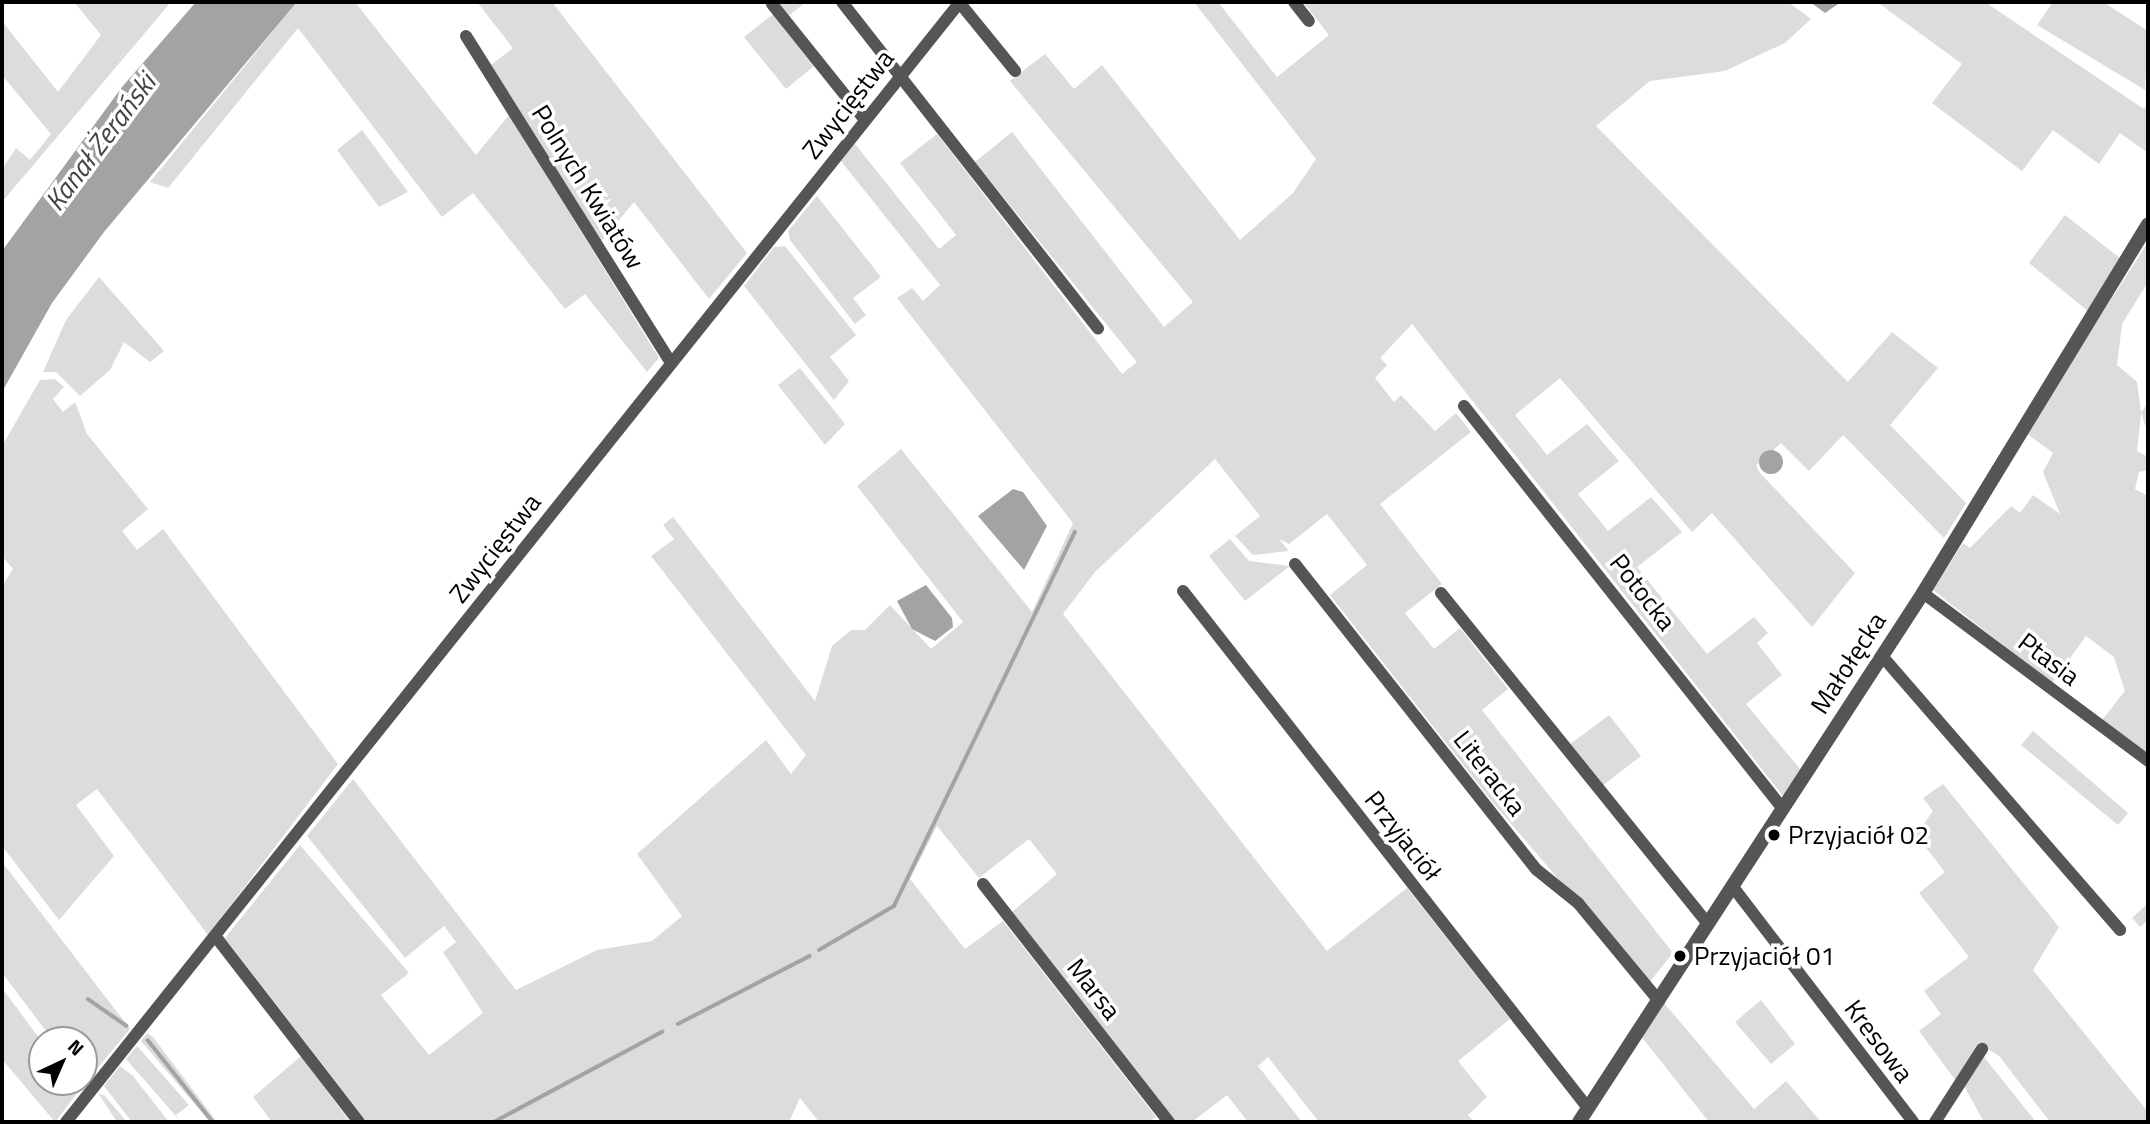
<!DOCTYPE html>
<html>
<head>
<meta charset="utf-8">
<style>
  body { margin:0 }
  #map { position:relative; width:2150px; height:1124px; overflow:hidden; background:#fff; font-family:"Titillium Web",sans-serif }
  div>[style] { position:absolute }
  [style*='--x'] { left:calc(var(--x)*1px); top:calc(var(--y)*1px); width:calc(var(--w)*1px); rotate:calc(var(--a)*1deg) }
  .green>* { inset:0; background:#dcdcdc }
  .water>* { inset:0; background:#a3a3a3 }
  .round { border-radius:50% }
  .stream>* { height:3.5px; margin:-1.75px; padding:0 1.75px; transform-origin:1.75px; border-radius:1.75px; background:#a3a3a3 }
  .minor>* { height:12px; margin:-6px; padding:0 6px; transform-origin:6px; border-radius:6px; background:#555 }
  .tertiary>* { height:14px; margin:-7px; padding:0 7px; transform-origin:7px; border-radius:7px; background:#555 }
  .dots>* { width:19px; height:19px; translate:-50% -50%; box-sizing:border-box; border:4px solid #fff; border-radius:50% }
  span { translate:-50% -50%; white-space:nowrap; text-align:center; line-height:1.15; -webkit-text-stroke:7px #fff; paint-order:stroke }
  .street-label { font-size:26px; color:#000 }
  .poi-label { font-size:26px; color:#000 }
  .left { translate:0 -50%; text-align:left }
  .water-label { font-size:28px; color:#444; font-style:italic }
  .frame { position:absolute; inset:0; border:4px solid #000; pointer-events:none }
  .north { position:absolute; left:28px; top:1026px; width:70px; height:70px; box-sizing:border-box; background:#fff; border:2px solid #999; border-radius:50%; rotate:44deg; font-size:19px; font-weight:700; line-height:28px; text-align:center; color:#000 }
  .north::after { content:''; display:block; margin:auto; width:24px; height:32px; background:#000; clip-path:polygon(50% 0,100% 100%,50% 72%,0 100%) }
</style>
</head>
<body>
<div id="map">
  <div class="green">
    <div style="clip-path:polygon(74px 2px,171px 2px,2px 202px,2px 169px,16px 148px,30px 160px,51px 134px,2px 75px,2px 21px,58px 92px,101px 35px)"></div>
    <div style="clip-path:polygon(297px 2px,355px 2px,476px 155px,509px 115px,659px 358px,647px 372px,585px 294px,565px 309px,473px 193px,442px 217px,298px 28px,168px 188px,150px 182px)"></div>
    <div style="clip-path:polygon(477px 2px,552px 2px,747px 253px,709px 299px,634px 202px,599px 244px,491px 65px,513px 48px)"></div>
    <div style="clip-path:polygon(774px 2px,806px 2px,787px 17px)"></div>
    <div style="clip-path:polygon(1194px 2px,1218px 2px,1277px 77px,1329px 35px,1303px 2px,1788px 2px,1811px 19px,1785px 43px,1725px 71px,1650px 81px,1596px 126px,1848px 382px,1892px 332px,1938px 368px,1890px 425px,1966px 503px,1944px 538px,1843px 435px,1809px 471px,1781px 443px,1756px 465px,1760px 473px,1855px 573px,1812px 627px,1712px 513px,1692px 532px,1560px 378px,1515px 415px,1547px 455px,1587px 424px,1619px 461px,1578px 494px,1608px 531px,1651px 497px,1682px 532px,1637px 567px,1707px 654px,1754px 617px,1768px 633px,1757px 643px,1782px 675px,1746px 704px,1800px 769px,1783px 796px,1412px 324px,1380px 358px,1387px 365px,1375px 378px,1394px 402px,1401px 395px,1435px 431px,1456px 413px,1471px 432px,1380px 504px,1442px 584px,1405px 613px,1434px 649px,1460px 628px,1508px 689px,1482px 710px,1673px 953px,1648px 984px,1490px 799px,1330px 595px,1367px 565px,1327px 514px,1289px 544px,1279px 539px,1289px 551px,1253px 555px,1235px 536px,1260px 516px,1215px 459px,1095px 572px,1063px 614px,1327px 951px,1407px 888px,1510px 1019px,1458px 1061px,1487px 1097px,1468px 1115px,1474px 1122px,1319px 1122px,1268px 1057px,1258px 1066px,1302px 1122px,1248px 1122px,1227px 1095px,1192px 1122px,1176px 1122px,1012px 912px,1057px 874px,1029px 839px,979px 878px,937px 826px,910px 879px,965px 949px,1003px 921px,1156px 1117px,1149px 1122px,819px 1122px,800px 1098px,789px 1122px,367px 1122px,225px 938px,300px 845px,409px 973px,381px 995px,429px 1055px,483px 1013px,443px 952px,456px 942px,444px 926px,405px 958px,307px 836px,353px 779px,516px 990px,597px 950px,652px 941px,682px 916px,637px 854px,766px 740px,791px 774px,806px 755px,651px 556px,674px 539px,663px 525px,673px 517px,815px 701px,832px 646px,851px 630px,865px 630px,890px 605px,931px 649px,963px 622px,857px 486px,901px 449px,1032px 612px,1073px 523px,897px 298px,912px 288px,923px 301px,940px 285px,841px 161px,855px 144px,939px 249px,956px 235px,900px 163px,937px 134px,1122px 374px,1137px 362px,975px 162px,1012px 132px,1164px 327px,1193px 302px,1010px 81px,1045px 54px,1074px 89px,1102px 65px,1240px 240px,1293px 193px,1316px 159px)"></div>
    <div style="clip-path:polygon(1877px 2px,1985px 2px,2144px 109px,2148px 103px,2148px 153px,2120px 133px,2099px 164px,2053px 130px,2022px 171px,1932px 103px,1962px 64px)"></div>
    <div style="clip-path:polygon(2053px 2px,2103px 2px,2148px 31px,2145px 90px,2037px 25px)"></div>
    <div style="clip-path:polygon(773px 14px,814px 66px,786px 89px,744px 37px)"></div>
    <div style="clip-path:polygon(362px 130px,408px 192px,379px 207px,337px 150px)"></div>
    <div style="clip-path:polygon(817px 196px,881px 277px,853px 298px,866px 315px,855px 324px,790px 240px,788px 231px)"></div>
    <div style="clip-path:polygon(2065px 215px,2121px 259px,2089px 312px,2029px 263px)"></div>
    <div style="clip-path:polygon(2148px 242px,2148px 282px,2122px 324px,2117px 365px,2137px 382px,2141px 412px,2148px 403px,2148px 433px,2141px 413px,2137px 451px,2148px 457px,2148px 470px,2139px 472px,2135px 489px,2148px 496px,2148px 754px,2102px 720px,2125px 691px,2114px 657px,2086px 636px,2052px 683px,1933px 590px,1963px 543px,1970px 548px,2011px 506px,2020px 513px,2033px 495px,2060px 514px,2043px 472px,2053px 453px,2026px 433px)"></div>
    <div style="clip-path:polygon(785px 246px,856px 335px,830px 357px,849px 381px,834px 400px,744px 286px,774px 247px)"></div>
    <div style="clip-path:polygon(99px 277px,164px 351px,150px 362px,124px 342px,110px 370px,80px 396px,56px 372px,43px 372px,66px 320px)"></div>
    <div style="clip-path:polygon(800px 368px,845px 424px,825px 445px,778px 385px)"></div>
    <div style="clip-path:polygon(55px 379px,64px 387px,53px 399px,63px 412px,75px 402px,87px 434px,148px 509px,122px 531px,137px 550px,163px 529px,338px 764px,208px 935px,97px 789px,76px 805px,114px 856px,59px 920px,2px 846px,2px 586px,13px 569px,2px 556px,2px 446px,40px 380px)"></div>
    <div style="clip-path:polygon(1230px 539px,1249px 561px,1290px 566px,1245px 601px,1209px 556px)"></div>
    <div style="clip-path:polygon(1609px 715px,1641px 756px,1602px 786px,1569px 745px)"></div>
    <div style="clip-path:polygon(2033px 731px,2128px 813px,2118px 825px,2021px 745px)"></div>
    <div style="clip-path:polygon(1943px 784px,2059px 927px,2033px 970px,2148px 1112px,2148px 1122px,2050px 1122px,1999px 1056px,1980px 1044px,1956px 1081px,1919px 1031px,1941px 1014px,1924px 991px,1969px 957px,1919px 893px,1945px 872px,1916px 835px,1933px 811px,1923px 798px)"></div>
    <div style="clip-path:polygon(2px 862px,130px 1029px,86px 1082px,84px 1040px,53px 1040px,2px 973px)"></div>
    <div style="clip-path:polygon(2148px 903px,2148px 920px,2140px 927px,2132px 918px)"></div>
    <div style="clip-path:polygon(2px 988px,42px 1042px,42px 1082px,72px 1082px,79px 1091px,55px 1122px,2px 1059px)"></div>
    <div style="clip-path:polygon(1761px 1000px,1795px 1044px,1771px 1064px,1735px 1022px)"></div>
    <div style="clip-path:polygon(1664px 1003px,1754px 1109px,1786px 1081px,1821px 1122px,1709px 1122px,1640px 1035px)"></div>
    <div style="clip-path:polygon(147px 1033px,153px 1037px,217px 1122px,210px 1122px,141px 1041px)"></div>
    <div style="clip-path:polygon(137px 1046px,189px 1105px,176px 1115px,181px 1122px,126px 1059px)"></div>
    <div style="clip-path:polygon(301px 1056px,350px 1122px,272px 1122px,253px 1097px)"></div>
    <div style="clip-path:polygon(1984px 1057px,2036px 1122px,1984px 1122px,1964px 1086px)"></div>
    <div style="clip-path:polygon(120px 1066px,133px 1076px,169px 1122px,132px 1122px,104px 1086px)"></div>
    <div style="clip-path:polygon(98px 1093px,105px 1096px,127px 1122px,117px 1122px)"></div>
  </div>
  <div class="water">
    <div style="clip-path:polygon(196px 2px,297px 2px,104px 232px,52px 303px,2px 392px,2px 251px,122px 87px)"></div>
    <div style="clip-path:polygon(1810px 2px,1841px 2px,1825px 13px)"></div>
    <div class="round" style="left:1759px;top:450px;width:24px;height:24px"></div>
    <div style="clip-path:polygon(1013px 489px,1023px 492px,1047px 526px,1024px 570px,978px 516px)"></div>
    <div style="clip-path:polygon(926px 585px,952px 618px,953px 627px,935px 641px,912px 629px,897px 601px)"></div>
  </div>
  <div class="stream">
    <div style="--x:819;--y:950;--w:87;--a:-30.4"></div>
    <div style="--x:894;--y:906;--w:415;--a:-64.2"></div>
    <div style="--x:88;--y:999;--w:47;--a:34.7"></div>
    <div style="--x:678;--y:1024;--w:148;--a:-27.3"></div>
    <div style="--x:148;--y:1040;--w:105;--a:51.6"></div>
    <div style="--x:494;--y:1122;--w:191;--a:-28.2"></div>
  </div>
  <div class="minor">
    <div style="--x:842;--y:2;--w:415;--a:51.9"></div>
    <div style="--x:959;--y:2;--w:89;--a:50.9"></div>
    <div style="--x:1294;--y:2;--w:24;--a:52"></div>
    <div style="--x:772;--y:4;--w:149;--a:51.3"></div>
    <div style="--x:466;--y:36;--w:386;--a:57.9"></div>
    <div style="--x:1464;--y:406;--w:514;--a:51.64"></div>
    <div style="--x:1295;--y:564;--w:390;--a:51.7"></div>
    <div style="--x:1537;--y:870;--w:53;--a:38.8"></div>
    <div style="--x:1578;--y:903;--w:127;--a:50.4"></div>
    <div style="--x:1183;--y:591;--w:657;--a:51.93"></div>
    <div style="--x:1441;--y:593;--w:425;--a:51.1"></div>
    <div style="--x:1923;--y:593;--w:281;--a:36.7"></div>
    <div style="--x:1882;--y:656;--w:363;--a:49"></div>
    <div style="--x:983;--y:884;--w:302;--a:52"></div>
    <div style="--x:1733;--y:887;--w:296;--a:52.5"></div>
    <div style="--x:216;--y:937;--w:234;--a:52.3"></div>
    <div style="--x:66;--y:1122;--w:1433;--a:-51.4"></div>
    <div style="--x:1935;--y:1122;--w:87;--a:-57.2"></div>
  </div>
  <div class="tertiary">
    <div style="--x:1579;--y:1122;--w:631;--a:-56.96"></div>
    <div style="--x:1923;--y:593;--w:432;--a:-58.6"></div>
  </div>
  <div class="dots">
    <div style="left:1774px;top:835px;background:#000"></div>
    <div style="left:1680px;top:956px;background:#000"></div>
  </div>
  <div class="street-label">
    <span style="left:848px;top:104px;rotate:-52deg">Zwycięstwa</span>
    <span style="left:588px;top:187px;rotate:58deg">Polnych Kwiatów</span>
    <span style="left:495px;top:548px;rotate:-52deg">Zwycięstwa</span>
    <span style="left:1643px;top:592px;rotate:52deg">Potocka</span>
    <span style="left:2049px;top:659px;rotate:37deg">Ptasia</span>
    <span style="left:1848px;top:663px;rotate:-57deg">Małołęcka</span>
    <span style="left:1490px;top:773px;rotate:52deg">Literacka</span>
    <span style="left:1403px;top:836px;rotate:52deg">Przyjaciół</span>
    <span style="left:1094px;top:989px;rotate:52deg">Marsa</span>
    <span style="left:1879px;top:1041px;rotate:53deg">Kresowa</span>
  </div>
  <div class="poi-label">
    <span class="left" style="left:1788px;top:835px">Przyjaciół 02</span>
    <span class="left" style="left:1694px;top:956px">Przyjaciół 01</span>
  </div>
  <div class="water-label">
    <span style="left:100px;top:142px;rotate:-53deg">Kanał Żerański</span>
  </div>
  <div class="frame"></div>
  <div class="north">N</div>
</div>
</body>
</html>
